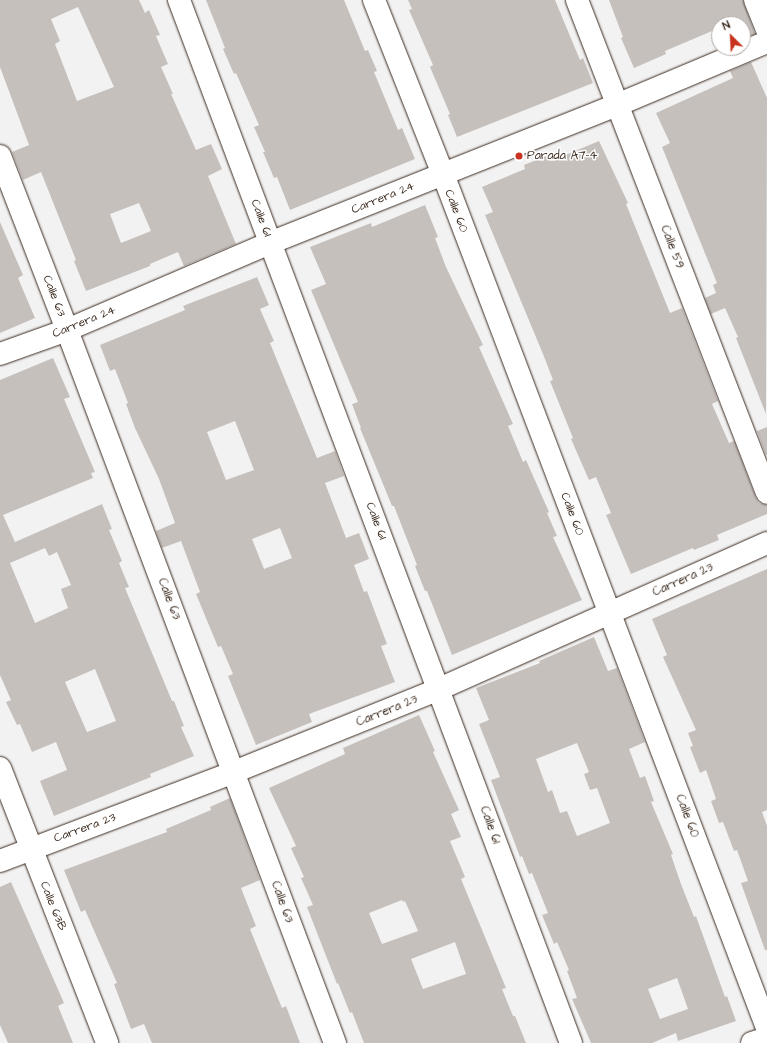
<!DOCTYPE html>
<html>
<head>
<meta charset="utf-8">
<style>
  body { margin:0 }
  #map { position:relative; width:767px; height:1043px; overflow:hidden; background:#f3f2f2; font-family:"Architects Daughter",sans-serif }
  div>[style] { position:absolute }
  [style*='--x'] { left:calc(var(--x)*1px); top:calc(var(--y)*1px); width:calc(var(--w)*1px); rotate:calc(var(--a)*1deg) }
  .building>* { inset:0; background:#c6c0bd }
  .roads { filter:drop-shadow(0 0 1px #3b2a1e) drop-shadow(0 0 1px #3b2a1e) }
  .minor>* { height:22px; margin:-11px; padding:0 11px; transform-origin:11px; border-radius:11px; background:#fff }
  .major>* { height:22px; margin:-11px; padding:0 11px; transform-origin:11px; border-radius:11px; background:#fff }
  .dots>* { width:11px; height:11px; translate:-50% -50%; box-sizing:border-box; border:2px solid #fff; border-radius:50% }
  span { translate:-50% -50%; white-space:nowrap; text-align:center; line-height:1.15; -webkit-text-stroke:3px #fff; paint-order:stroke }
  .poi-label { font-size:12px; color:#3b2a1e }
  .left { translate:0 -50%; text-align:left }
  .street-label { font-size:12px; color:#3b2a1e }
  .north { position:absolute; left:711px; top:16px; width:40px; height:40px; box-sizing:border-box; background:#fff; border:1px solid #b1aaa5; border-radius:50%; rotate:336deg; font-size:11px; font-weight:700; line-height:16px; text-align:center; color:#3b2a1e }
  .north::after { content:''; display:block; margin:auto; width:14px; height:18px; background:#c8321e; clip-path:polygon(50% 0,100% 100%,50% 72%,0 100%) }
</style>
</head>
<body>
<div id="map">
  <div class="building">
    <div style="clip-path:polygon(evenodd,0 0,139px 0,145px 13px,149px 10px,160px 35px,156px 36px,168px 64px,161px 67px,173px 94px,171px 94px,196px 150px,211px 144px,222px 169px,208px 176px,236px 244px,184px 266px,178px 252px,150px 264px,150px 266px,86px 291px,74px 261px,76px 260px,41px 172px,23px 180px,12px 152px,29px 145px,0 67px,0 0,78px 7px,114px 87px,77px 101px,55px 44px,60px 41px,51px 19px,78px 7px,0 0,139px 203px,151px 231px,121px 243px,110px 214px,139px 203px)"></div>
    <div style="clip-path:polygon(206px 0,344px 0,365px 51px,368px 50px,377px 71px,374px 72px,398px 130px,402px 128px,415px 159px,290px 210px,277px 177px,274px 178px,263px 152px,265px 152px,254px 127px,259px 125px,236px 73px,234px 74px,223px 49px,225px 48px)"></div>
    <div style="clip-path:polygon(408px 0,555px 0,580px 60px,583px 58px,593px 83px,457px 137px,448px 115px,450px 114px,430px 67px,433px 65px,409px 10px,412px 9px)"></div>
    <div style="clip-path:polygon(609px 0,743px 0,755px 34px,743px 39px,743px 24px,719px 24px,719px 46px,712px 31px,665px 51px,666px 54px,634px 68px,621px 38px,623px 37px)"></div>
    <div style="clip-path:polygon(751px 62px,767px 98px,766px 414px,736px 338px,738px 337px,725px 308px,711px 314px,705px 298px,716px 293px,713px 285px,717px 283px,662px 147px,670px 143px,656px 113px,733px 78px,730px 71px)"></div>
    <div style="clip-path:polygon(599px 141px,628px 203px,626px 204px,670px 313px,682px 308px,718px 401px,712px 404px,729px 443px,734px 441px,756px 498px,759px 503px,767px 505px,767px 514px,717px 535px,719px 540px,694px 550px,693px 548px,631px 574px,606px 515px,611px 513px,596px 477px,589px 480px,571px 439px,573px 438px,550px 381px,553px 380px,543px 354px,485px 215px,493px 212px,482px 187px,525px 169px,524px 165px,549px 155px,551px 161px)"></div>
    <div style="clip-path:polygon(425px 205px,438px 237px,435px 238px,446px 267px,483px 345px,479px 347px,513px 424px,508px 426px,523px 462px,526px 460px,549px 512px,547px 513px,557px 536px,553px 537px,582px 600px,452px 655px,427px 591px,425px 591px,415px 566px,417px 565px,394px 506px,392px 506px,360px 428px,361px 428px,352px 404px,358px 402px,311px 290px,326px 284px,310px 247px,371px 223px,372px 227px)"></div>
    <div style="clip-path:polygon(0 222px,23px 275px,18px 278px,35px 318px,0 333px)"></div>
    <div style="clip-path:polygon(evenodd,257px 277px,269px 305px,260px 309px,274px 341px,270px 343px,317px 458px,335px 451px,344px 476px,325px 483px,346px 538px,359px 533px,369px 559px,354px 565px,364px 592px,367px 591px,387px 644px,381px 646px,395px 682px,309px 714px,312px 722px,256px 745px,228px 676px,233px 674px,221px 646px,218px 647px,196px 594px,200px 592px,181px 541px,162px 548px,156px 531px,175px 523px,159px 479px,135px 428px,126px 404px,128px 403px,115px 369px,110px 371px,100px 345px,185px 310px,183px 306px,257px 277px,235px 421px,254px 470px,226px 480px,207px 432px,235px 421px,257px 277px,280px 528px,292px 558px,264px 569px,252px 539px,280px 528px)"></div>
    <div style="clip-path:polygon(evenodd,53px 358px,70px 397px,64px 399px,95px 472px,91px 473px,93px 478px,3px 515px,15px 542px,102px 504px,112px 529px,109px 530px,122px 561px,119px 563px,129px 587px,125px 588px,172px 701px,174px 701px,184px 726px,181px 727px,194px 756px,150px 774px,151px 777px,54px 816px,40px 781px,67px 770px,56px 742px,32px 752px,20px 724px,17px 725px,6px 702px,11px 700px,0 675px,0 380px,53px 358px,45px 548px,49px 556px,57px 552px,71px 585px,61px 589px,68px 608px,35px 623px,10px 563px,45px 548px,53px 358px,95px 669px,116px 721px,87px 732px,65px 682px,95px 669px)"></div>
    <div style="clip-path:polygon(767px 427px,767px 455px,766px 455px,757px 431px)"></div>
    <div style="clip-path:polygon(767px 569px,767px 810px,762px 812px,767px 826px,767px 950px,765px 950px,741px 883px,748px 881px,737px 850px,734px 851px,723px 822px,719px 823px,711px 801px,716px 799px,706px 770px,700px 773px,690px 747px,693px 746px,688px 733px,696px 730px,663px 657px,667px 655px,652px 619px)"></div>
    <div style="clip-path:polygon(evenodd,594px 637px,608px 671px,617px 668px,645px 742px,629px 749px,640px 778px,645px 776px,654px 801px,651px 802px,673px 854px,671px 855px,681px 884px,694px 917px,696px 916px,725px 997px,727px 996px,736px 1021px,678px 1041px,676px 1033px,652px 1043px,591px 1043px,572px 999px,577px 998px,567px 971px,569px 970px,557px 942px,554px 944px,542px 915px,548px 913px,532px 873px,529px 874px,522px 856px,520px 857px,491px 780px,500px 777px,479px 724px,489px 720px,476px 688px,540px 663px,539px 661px,594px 637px,577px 743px,589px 772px,584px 774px,590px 790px,597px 788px,610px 823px,577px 836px,567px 811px,560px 813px,552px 790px,548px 792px,536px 759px,577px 743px,594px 637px,677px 978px,688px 1009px,660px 1019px,648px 989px,677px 978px)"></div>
    <div style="clip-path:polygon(evenodd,419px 715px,435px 751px,433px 752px,459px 810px,451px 814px,461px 837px,450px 841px,465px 877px,461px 879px,506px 988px,502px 989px,513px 1016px,515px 1016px,526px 1043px,364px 1043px,352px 1012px,350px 1013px,338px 983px,337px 984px,307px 907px,313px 905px,301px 878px,304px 877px,291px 848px,296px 846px,269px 788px,345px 754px,343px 748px,419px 715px,402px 900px,403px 902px,405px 901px,418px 931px,382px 944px,369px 913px,402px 900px,419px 715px,455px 942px,466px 974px,423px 989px,411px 959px,455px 942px)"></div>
    <div style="clip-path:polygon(230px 798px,260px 880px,241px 888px,256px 926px,250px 929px,282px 1008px,286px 1006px,300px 1043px,152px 1043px,144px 1024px,131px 1029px,114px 984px,117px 983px,85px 910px,81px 912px,64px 870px,167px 832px,166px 829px,211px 810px,210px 807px)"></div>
    <div style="clip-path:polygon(11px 882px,64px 1003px,58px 1006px,73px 1043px,8px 1043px,0 1025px,0 887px)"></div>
  </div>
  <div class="roads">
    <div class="minor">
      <div style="--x:179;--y:0;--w:1114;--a:69.4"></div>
      <div style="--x:374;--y:0;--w:187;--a:68.4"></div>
      <div style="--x:443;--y:174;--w:913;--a:69.22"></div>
      <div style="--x:577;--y:0;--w:528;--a:68.92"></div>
      <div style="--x:755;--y:0;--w:32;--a:68"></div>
      <div style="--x:0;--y:156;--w:186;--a:68.9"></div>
      <div style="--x:67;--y:330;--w:762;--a:69.4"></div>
      <div style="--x:0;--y:354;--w:71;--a:-19.7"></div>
      <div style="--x:67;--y:330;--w:221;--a:-23.2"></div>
      <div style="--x:270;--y:243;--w:373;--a:-21.7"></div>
      <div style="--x:617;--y:105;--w:163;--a:-22.8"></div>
      <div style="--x:0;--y:768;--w:295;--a:68.7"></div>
      <div style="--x:0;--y:861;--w:250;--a:-20.8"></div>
      <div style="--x:234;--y:772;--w:221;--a:-22"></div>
      <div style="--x:439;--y:689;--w:359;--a:-24"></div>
    </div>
    <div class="major">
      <div style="--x:752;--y:1043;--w:16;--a:-18"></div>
    </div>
  </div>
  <div class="dots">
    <div style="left:519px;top:156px;background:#c8321e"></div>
  </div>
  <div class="poi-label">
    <span class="left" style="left:527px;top:156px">Parada A7-4</span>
  </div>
  <div class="street-label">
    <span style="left:383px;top:198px;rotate:-22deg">Carrera 24</span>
    <span style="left:456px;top:211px;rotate:69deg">Calle 60</span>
    <span style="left:261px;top:218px;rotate:69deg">Calle 61</span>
    <span style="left:672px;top:247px;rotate:69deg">Calle 59</span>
    <span style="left:54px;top:296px;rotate:69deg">Calle 63</span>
    <span style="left:84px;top:322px;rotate:-22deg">Carrera 24</span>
    <span style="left:572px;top:514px;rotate:69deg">Calle 60</span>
    <span style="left:376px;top:521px;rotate:69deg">Calle 61</span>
    <span style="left:683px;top:580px;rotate:-24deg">Carrera 23</span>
    <span style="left:169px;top:599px;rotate:69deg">Calle 63</span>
    <span style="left:387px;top:711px;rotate:-22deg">Carrera 23</span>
    <span style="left:687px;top:816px;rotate:69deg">Calle 60</span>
    <span style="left:490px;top:825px;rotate:70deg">Calle 61</span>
    <span style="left:85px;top:828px;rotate:-20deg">Carrera 23</span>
    <span style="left:282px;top:902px;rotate:70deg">Calle 63</span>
    <span style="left:53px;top:906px;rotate:68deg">Calle 63B</span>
  </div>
  <div class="north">N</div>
</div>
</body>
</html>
